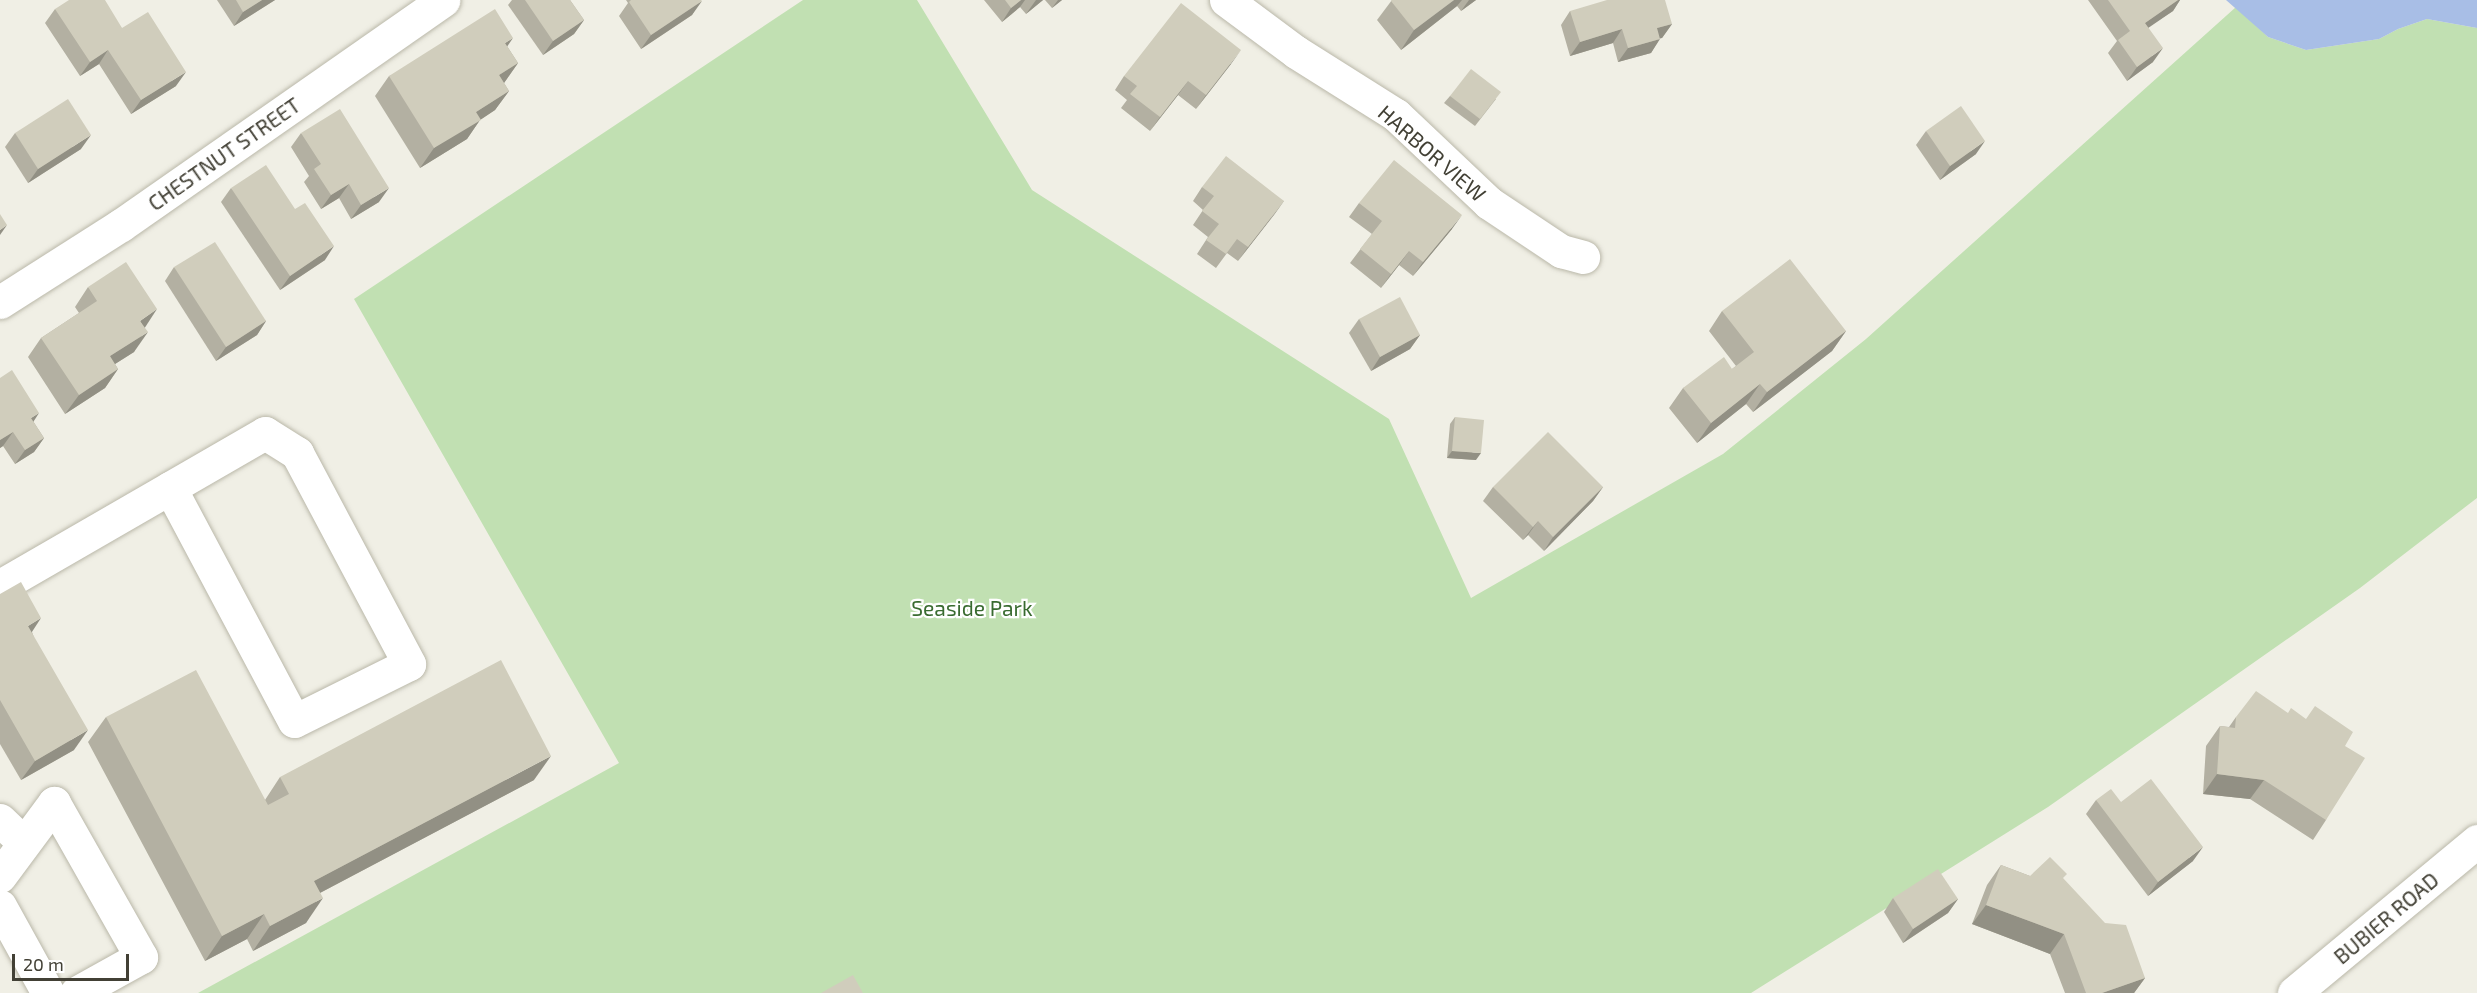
<!DOCTYPE html>
<html>
<head>
<meta charset="utf-8">
<style>
  body { margin:0 }
  #map { position:relative; width:2477px; height:993px; overflow:hidden; background:#f0efe5; font-family:"Exo 2",sans-serif }
  div>[style] { position:absolute }
  [style*='--x'] { left:calc(var(--x)*1px); top:calc(var(--y)*1px); width:calc(var(--w)*1px); rotate:calc(var(--a)*1deg) }
  .green>* { inset:0; background:#c1e0b2 }
  .water>* { inset:0; background:#a8bee6 }
  .roads { filter:drop-shadow(0 0 2px #bab8a9) drop-shadow(0 0 2px #bab8a9) }
  .minor>* { height:33px; margin:-16.5px; padding:0 16.5px; transform-origin:16.5px; border-radius:16.5px; background:#fff }
  .wall>* { inset:0; background:#b3b0a2 }
  .shaded-wall>* { inset:0; background:#929084 }
  .building>* { inset:0; background:#d0cdbc }
  span { translate:-50% -50%; white-space:nowrap; text-align:center; line-height:1.15; -webkit-text-stroke:4.5px #fff; paint-order:stroke }
  .street-label { font-size:21px; color:#424035 }
  .park-label { font-size:21px; color:#396b30 }
  .scale { position:absolute; left:12px; top:954px; width:117px; height:27px; box-sizing:border-box; border:3px solid #424035; border-top:0; padding-left:8px; font-size:18px; line-height:21px; white-space:nowrap; color:#424035; -webkit-text-stroke:4px #fff; paint-order:stroke }
</style>
</head>
<body>
<div id="map">
  <div class="green">
    <div style="clip-path:polygon(803px 0,917px 0,1032px 190px,1389px 419px,1471px 598px,1723px 454px,1866px 339px,2236px 7px,2268px 37px,2306px 50px,2379px 39px,2398px 29px,2427px 19px,2477px 28px,2477px 498px,2360px 588px,2048px 807px,1751px 993px,198px 993px,619px 763px,354px 299px)"></div>
  </div>
  <div class="water">
    <div style="clip-path:polygon(2226px 0,2477px 0,2477px 28px,2427px 19px,2398px 29px,2379px 39px,2306px 50px,2268px 37px)"></div>
  </div>
  <div class="roads">
    <div class="minor">
      <div style="--x:1226;--y:0;--w:87;--a:36.6"></div>
      <div style="--x:1296;--y:52;--w:118;--a:32.2"></div>
      <div style="--x:1396;--y:115;--w:128;--a:43.4"></div>
      <div style="--x:1489;--y:203;--w:87;--a:33.7"></div>
      <div style="--x:1561;--y:251;--w:23;--a:15"></div>
      <div style="--x:0;--y:302;--w:143;--a:-32.5"></div>
      <div style="--x:121;--y:225;--w:393;--a:-34.9"></div>
      <div style="--x:0;--y:586;--w:306;--a:-30"></div>
      <div style="--x:265;--y:433;--w:38;--a:32"></div>
      <div style="--x:297;--y:453;--w:239;--a:62"></div>
      <div style="--x:409;--y:664;--w:128;--a:153.6"></div>
      <div style="--x:294;--y:721;--w:264;--a:-118"></div>
      <div style="--x:0;--y:820;--w:33;--a:44"></div>
      <div style="--x:0;--y:876;--w:91;--a:-53.5"></div>
      <div style="--x:54;--y:803;--w:177;--a:60.5"></div>
      <div style="--x:141;--y:957;--w:74;--a:151"></div>
      <div style="--x:0;--y:906;--w:99;--a:61.1"></div>
      <div style="--x:2294;--y:993;--w:238;--a:-39.7"></div>
    </div>
  </div>
  <div class="wall">
    <div style="clip-path:polygon(217px 0,275px 0,234px 26px)"></div>
    <div style="clip-path:polygon(512px 0,570px 0,584px 20px,574px 34px,543px 55px,508px 5px)"></div>
    <div style="clip-path:polygon(626px 0,701px 0,692px 15px,641px 49px,619px 16px,628px 3px)"></div>
    <div style="clip-path:polygon(984px 0,1043px 0,1026px 14px,1020px 7px,1002px 22px)"></div>
    <div style="clip-path:polygon(1045px 0,1062px 0,1052px 8px)"></div>
    <div style="clip-path:polygon(1392px 0,1476px 0,1461px 11px,1457px 6px,1401px 50px,1377px 20px)"></div>
    <div style="clip-path:polygon(2088px 0,2180px 0,2173px 11px,2148px 27px,2153px 62px,2127px 81px,2108px 53px,2117px 41px)"></div>
    <div style="clip-path:polygon(55px 9px,122px 28px,176px 86px,131px 114px,99px 64px,80px 76px,45px 23px)"></div>
    <div style="clip-path:polygon(1570px 11px,1672px 24px,1662px 38px,1660px 38px,1651px 53px,1618px 62px,1613px 43px,1570px 56px,1561px 25px)"></div>
    <div style="clip-path:polygon(507px 46px,518px 63px,504px 83px,509px 91px,495px 110px,480px 120px,467px 139px,420px 168px,375px 96px,389px 76px)"></div>
    <div style="clip-path:polygon(1231px 64px,1196px 109px,1178px 95px,1150px 131px,1121px 108px,1127px 100px,1115px 90px,1124px 76px)"></div>
    <div style="clip-path:polygon(1450px 96px,1496px 99px,1475px 126px,1444px 103px)"></div>
    <div style="clip-path:polygon(1926px 131px,1976px 154px,1940px 180px,1916px 145px)"></div>
    <div style="clip-path:polygon(15px 133px,81px 149px,28px 183px,5px 147px)"></div>
    <div style="clip-path:polygon(301px 133px,379px 202px,351px 219px,339px 198px,321px 209px,304px 182px,309px 176px,291px 147px)"></div>
    <div style="clip-path:polygon(1202px 187px,1284px 201px,1238px 261px,1227px 253px,1216px 268px,1197px 254px,1208px 237px,1193px 225px,1203px 210px,1193px 201px)"></div>
    <div style="clip-path:polygon(231px 188px,325px 260px,280px 290px,221px 202px)"></div>
    <div style="clip-path:polygon(1359px 203px,1452px 229px,1413px 276px,1399px 265px,1381px 288px,1350px 263px,1372px 234px,1349px 217px)"></div>
    <div style="clip-path:polygon(174px 267px,266px 321px,257px 335px,216px 361px,165px 281px)"></div>
    <div style="clip-path:polygon(88px 287px,145px 328px,134px 352px,115px 364px,118px 369px,105px 388px,65px 414px,28px 357px,41px 338px,79px 313px,75px 307px)"></div>
    <div style="clip-path:polygon(1722px 311px,1846px 331px,1832px 351px,1753px 412px,1746px 404px,1697px 443px,1669px 408px,1683px 388px,1732px 369px,1736px 366px,1709px 331px)"></div>
    <div style="clip-path:polygon(1359px 319px,1420px 335px,1410px 349px,1371px 371px,1349px 333px)"></div>
    <div style="clip-path:polygon(0 378px,33px 421px,44px 438px,34px 452px,15px 464px,3px 446px,0 448px)"></div>
    <div style="clip-path:polygon(1455px 417px,1476px 460px,1447px 458px,1450px 424px)"></div>
    <div style="clip-path:polygon(1493px 487px,1603px 487px,1593px 501px,1544px 551px,1528px 535px,1523px 540px,1483px 501px)"></div>
    <div style="clip-path:polygon(0 594px,32px 632px,74px 750px,21px 780px,0 744px)"></div>
    <div style="clip-path:polygon(2288px 713px,2345px 746px,2326px 820px,2313px 840px,2250px 799px,2203px 794px,2206px 746px,2220px 726px,2229px 727px,2236px 717px)"></div>
    <div style="clip-path:polygon(106px 717px,265px 800px,280px 777px,534px 780px,320px 893px,306px 923px,253px 951px,247px 939px,205px 961px,88px 742px)"></div>
    <div style="clip-path:polygon(2096px 800px,2121px 802px,2193px 861px,2148px 896px,2086px 814px)"></div>
    <div style="clip-path:polygon(2001px 865px,2030px 876px,2063px 879px,2145px 978px,2134px 993px,2065px 993px,2050px 954px,1972px 924px,1987px 885px)"></div>
    <div style="clip-path:polygon(1893px 898px,1958px 899px,1948px 913px,1903px 943px,1884px 912px)"></div>
  </div>
  <div class="shaded-wall">
    <div style="clip-path:polygon(262px 0,275px 0,234px 26px,243px 12px)"></div>
    <div style="clip-path:polygon(1021px 0,1025px 0,1020px 7px,1002px 22px,1011px 8px)"></div>
    <div style="clip-path:polygon(1036px 0,1043px 0,1026px 14px)"></div>
    <div style="clip-path:polygon(1058px 0,1062px 0,1052px 8px)"></div>
    <div style="clip-path:polygon(1454px 0,1462px 0,1457px 6px,1401px 50px,1414px 30px)"></div>
    <div style="clip-path:polygon(1469px 0,1476px 0,1461px 11px)"></div>
    <div style="clip-path:polygon(2178px 0,2180px 0,2173px 11px,2135px 37px,2145px 23px)"></div>
    <div style="clip-path:polygon(702px 1px,692px 15px,641px 49px,651px 35px)"></div>
    <div style="clip-path:polygon(584px 20px,574px 34px,543px 55px,553px 41px)"></div>
    <div style="clip-path:polygon(1672px 24px,1662px 38px,1647px 42px,1657px 28px)"></div>
    <div style="clip-path:polygon(1622px 29px,1613px 43px,1570px 56px,1580px 42px)"></div>
    <div style="clip-path:polygon(513px 38px,500px 57px,505px 43px)"></div>
    <div style="clip-path:polygon(1660px 39px,1651px 53px,1618px 62px,1628px 48px)"></div>
    <div style="clip-path:polygon(2163px 48px,2153px 62px,2127px 81px,2137px 67px)"></div>
    <div style="clip-path:polygon(108px 50px,99px 64px,80px 76px,90px 62px)"></div>
    <div style="clip-path:polygon(1241px 50px,1231px 64px,1196px 109px,1206px 95px)"></div>
    <div style="clip-path:polygon(518px 63px,504px 83px,499px 75px)"></div>
    <div style="clip-path:polygon(186px 72px,176px 86px,131px 114px,141px 100px)"></div>
    <div style="clip-path:polygon(1188px 81px,1178px 95px,1150px 131px,1160px 117px)"></div>
    <div style="clip-path:polygon(509px 91px,495px 110px,480px 120px,467px 139px,420px 168px,434px 148px,476px 112px)"></div>
    <div style="clip-path:polygon(91px 135px,81px 149px,28px 183px,38px 169px)"></div>
    <div style="clip-path:polygon(1985px 141px,1976px 154px,1940px 180px,1950px 166px)"></div>
    <div style="clip-path:polygon(349px 184px,339px 198px,321px 209px,331px 195px)"></div>
    <div style="clip-path:polygon(389px 188px,379px 202px,351px 219px,361px 205px)"></div>
    <div style="clip-path:polygon(1284px 201px,1274px 215px,1238px 261px,1248px 247px)"></div>
    <div style="clip-path:polygon(1462px 215px,1452px 229px,1413px 276px,1423px 262px)"></div>
    <div style="clip-path:polygon(7px 225px,0 235px,0 230px)"></div>
    <div style="clip-path:polygon(334px 246px,325px 260px,280px 290px,290px 276px)"></div>
    <div style="clip-path:polygon(1409px 251px,1399px 265px,1381px 288px,1391px 274px)"></div>
    <div style="clip-path:polygon(157px 309px,144px 329px,140px 321px)"></div>
    <div style="clip-path:polygon(266px 321px,257px 335px,216px 361px,226px 347px)"></div>
    <div style="clip-path:polygon(1846px 331px,1832px 351px,1753px 412px,1767px 392px)"></div>
    <div style="clip-path:polygon(148px 332px,134px 352px,96px 376px,110px 356px)"></div>
    <div style="clip-path:polygon(1420px 335px,1410px 349px,1371px 371px,1380px 357px)"></div>
    <div style="clip-path:polygon(118px 369px,105px 388px,65px 414px,79px 395px)"></div>
    <div style="clip-path:polygon(1760px 384px,1746px 404px,1697px 443px,1711px 423px)"></div>
    <div style="clip-path:polygon(39px 413px,30px 427px,31px 418px)"></div>
    <div style="clip-path:polygon(13px 432px,3px 446px,0 448px,0 440px)"></div>
    <div style="clip-path:polygon(44px 438px,34px 452px,15px 464px,25px 450px)"></div>
    <div style="clip-path:polygon(1452px 451px,1481px 453px,1476px 460px,1447px 458px)"></div>
    <div style="clip-path:polygon(1603px 487px,1593px 501px,1544px 551px,1553px 537px)"></div>
    <div style="clip-path:polygon(1538px 521px,1528px 535px,1523px 540px,1533px 527px)"></div>
    <div style="clip-path:polygon(41px 618px,28px 638px,28px 626px)"></div>
    <div style="clip-path:polygon(88px 730px,74px 750px,21px 780px,35px 761px)"></div>
    <div style="clip-path:polygon(551px 756px,534px 780px,297px 905px,314px 881px)"></div>
    <div style="clip-path:polygon(2217px 774px,2264px 780px,2250px 799px,2203px 794px)"></div>
    <div style="clip-path:polygon(2203px 847px,2193px 861px,2148px 896px,2158px 882px)"></div>
    <div style="clip-path:polygon(323px 898px,306px 923px,253px 951px,270px 926px)"></div>
    <div style="clip-path:polygon(1958px 899px,1948px 913px,1903px 943px,1913px 929px)"></div>
    <div style="clip-path:polygon(1986px 905px,2064px 934px,2050px 954px,1972px 924px)"></div>
    <div style="clip-path:polygon(264px 914px,247px 939px,205px 961px,222px 936px)"></div>
    <div style="clip-path:polygon(2145px 978px,2134px 993px,2102px 993px)"></div>
  </div>
  <div class="building">
    <div style="clip-path:polygon(69px 0,105px 0,122px 28px,148px 12px,186px 72px,141px 100px,108px 50px,90px 62px,55px 9px)"></div>
    <div style="clip-path:polygon(236px 0,262px 0,243px 12px)"></div>
    <div style="clip-path:polygon(525px 0,570px 0,584px 20px,553px 41px)"></div>
    <div style="clip-path:polygon(631px 0,701px 0,702px 1px,651px 35px,629px 2px)"></div>
    <div style="clip-path:polygon(1005px 0,1021px 0,1011px 8px)"></div>
    <div style="clip-path:polygon(1392px 0,1454px 0,1414px 30px,1391px 1px)"></div>
    <div style="clip-path:polygon(1607px 0,1665px 0,1672px 24px,1657px 28px,1660px 39px,1628px 48px,1622px 29px,1580px 42px,1570px 11px)"></div>
    <div style="clip-path:polygon(2108px 0,2178px 0,2145px 23px,2163px 48px,2137px 67px,2118px 40px,2130px 31px)"></div>
    <div style="clip-path:polygon(1181px 3px,1241px 50px,1206px 95px,1188px 81px,1160px 117px,1130px 94px,1137px 86px,1124px 76px)"></div>
    <div style="clip-path:polygon(495px 9px,513px 38px,505px 43px,518px 63px,499px 75px,509px 91px,476px 112px,481px 120px,434px 148px,389px 76px)"></div>
    <div style="clip-path:polygon(1471px 69px,1501px 92px,1480px 119px,1450px 96px)"></div>
    <div style="clip-path:polygon(68px 99px,91px 135px,38px 169px,15px 133px)"></div>
    <div style="clip-path:polygon(1961px 106px,1985px 141px,1950px 166px,1926px 131px)"></div>
    <div style="clip-path:polygon(340px 109px,389px 188px,361px 205px,349px 184px,331px 195px,314px 169px,321px 164px,301px 133px)"></div>
    <div style="clip-path:polygon(1226px 156px,1284px 201px,1248px 247px,1237px 239px,1226px 254px,1206px 240px,1219px 224px,1202px 211px,1214px 196px,1202px 187px)"></div>
    <div style="clip-path:polygon(1394px 160px,1462px 215px,1423px 262px,1409px 251px,1391px 274px,1360px 249px,1382px 221px,1359px 203px)"></div>
    <div style="clip-path:polygon(266px 165px,295px 209px,305px 203px,334px 246px,290px 276px,231px 188px)"></div>
    <div style="clip-path:polygon(0 214px,7px 225px,0 230px)"></div>
    <div style="clip-path:polygon(215px 242px,266px 321px,226px 347px,174px 267px)"></div>
    <div style="clip-path:polygon(1790px 259px,1846px 331px,1767px 392px,1760px 384px,1711px 423px,1683px 388px,1724px 357px,1732px 369px,1754px 352px,1722px 311px)"></div>
    <div style="clip-path:polygon(126px 262px,157px 309px,140px 321px,148px 332px,110px 356px,118px 369px,79px 395px,41px 338px,97px 301px,88px 287px)"></div>
    <div style="clip-path:polygon(1400px 297px,1420px 335px,1380px 357px,1359px 319px)"></div>
    <div style="clip-path:polygon(12px 370px,39px 413px,31px 418px,44px 438px,25px 450px,13px 432px,0 440px,0 378px)"></div>
    <div style="clip-path:polygon(1455px 417px,1484px 420px,1481px 453px,1452px 451px)"></div>
    <div style="clip-path:polygon(1548px 432px,1603px 487px,1553px 537px,1538px 521px,1533px 527px,1493px 487px)"></div>
    <div style="clip-path:polygon(21px 582px,41px 618px,28px 626px,88px 730px,35px 761px,0 700px,0 594px)"></div>
    <div style="clip-path:polygon(501px 660px,551px 756px,314px 881px,323px 898px,270px 926px,264px 914px,222px 936px,106px 717px,196px 670px,268px 805px,289px 794px,280px 777px)"></div>
    <div style="clip-path:polygon(2256px 691px,2288px 713px,2291px 708px,2306px 719px,2315px 706px,2353px 732px,2345px 746px,2365px 758px,2326px 820px,2264px 780px,2217px 774px,2220px 726px,2235px 728px,2236px 717px)"></div>
    <div style="clip-path:polygon(2151px 779px,2203px 847px,2158px 882px,2096px 800px,2111px 789px,2121px 802px)"></div>
    <div style="clip-path:polygon(2050px 857px,2067px 874px,2063px 878px,2105px 923px,2126px 925px,2145px 978px,2102px 993px,2086px 993px,2064px 934px,1986px 905px,2001px 865px,2030px 876px)"></div>
    <div style="clip-path:polygon(1938px 869px,1958px 899px,1913px 929px,1893px 898px)"></div>
    <div style="clip-path:polygon(853px 975px,863px 993px,821px 993px)"></div>
  </div>
  <div class="street-label">
    <span style="left:1432px;top:153px;rotate:41deg">HARBOR VIEW</span>
    <span style="left:224px;top:154px;rotate:-35deg">CHESTNUT STREET</span>
    <span style="left:2386px;top:918px;rotate:-40deg">BUBIER ROAD</span>
  </div>
  <div class="park-label">
    <span style="left:972px;top:608px">Seaside Park</span>
  </div>
  <div class="scale">20 m</div>
</div>
</body>
</html>
